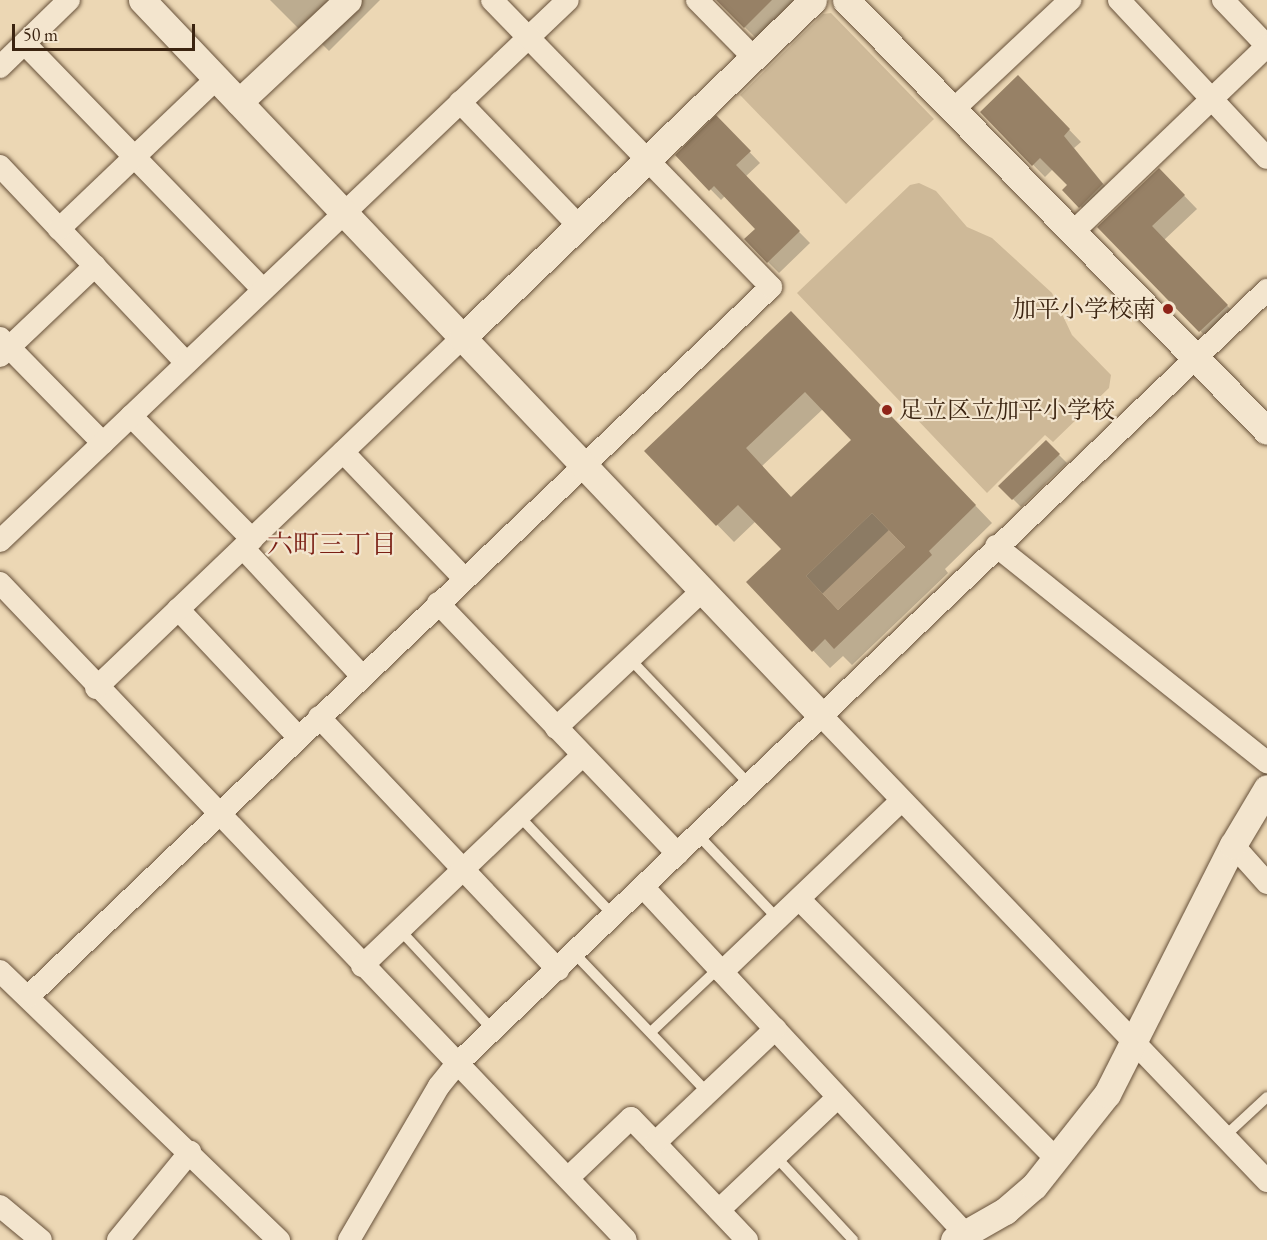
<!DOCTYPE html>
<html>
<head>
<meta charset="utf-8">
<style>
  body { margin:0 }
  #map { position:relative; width:1267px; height:1240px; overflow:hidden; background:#ecd7b4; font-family:"EB Garamond","Noto Serif JP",serif }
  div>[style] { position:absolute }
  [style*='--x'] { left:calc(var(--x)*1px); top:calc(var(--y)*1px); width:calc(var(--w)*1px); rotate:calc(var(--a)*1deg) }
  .green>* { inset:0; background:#ceb998 }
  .water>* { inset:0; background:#b09a7d }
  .shadow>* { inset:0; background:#0003 }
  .building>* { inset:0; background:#978166 }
  .roads { filter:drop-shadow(0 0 2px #67513a) drop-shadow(0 0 2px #67513a) }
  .service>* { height:10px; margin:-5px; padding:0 5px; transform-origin:5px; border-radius:5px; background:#f3e5ce }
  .minor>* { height:22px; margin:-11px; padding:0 11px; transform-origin:11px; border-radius:11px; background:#f3e5ce }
  .tertiary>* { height:27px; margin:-13.5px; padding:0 13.5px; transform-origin:13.5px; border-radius:13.5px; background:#f3e5ce }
  .dots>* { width:16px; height:16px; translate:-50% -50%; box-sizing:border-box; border:3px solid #f3e5ce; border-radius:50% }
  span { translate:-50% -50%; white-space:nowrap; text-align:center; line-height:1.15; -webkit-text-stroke:4.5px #f3e5ce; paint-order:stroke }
  .poi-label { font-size:24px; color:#3b2411 }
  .right { translate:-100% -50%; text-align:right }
  .left { translate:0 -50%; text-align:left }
  .neighbourhood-label { font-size:26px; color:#7a1f14 }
  .scale { position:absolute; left:12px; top:24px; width:183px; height:27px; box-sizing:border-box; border:3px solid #3b2411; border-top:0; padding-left:8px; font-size:18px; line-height:21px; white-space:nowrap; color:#3b2411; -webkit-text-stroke:4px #f3e5ce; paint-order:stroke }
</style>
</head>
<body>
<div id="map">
  <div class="green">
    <div style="clip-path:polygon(831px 13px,934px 119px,846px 204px,740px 95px,823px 14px)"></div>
    <div style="clip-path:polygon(919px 183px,936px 191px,967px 227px,992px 238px,1052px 293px,1072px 335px,1111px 375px,1109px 388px,1053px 442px,1045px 435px,987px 493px,797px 293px,910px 185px)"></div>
  </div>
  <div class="water">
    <div style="clip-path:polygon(872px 513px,905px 547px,838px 610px,806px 576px)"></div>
  </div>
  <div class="shadow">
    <div style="clip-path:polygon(270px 0,380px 0,329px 51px,319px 41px,315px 45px)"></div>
    <div style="clip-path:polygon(717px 0,794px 0,756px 38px)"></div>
    <div style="clip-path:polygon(1030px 89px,1081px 142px,1074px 148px,1114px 197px,1092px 218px,1064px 190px,1069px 186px,1053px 169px,1045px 177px,982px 112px)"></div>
    <div style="clip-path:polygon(716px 117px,760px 163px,745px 177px,810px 243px,779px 273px,746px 240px,757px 229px,725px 196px,721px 200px,677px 155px)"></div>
    <div style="clip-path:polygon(1172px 183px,1197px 209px,1164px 240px,1239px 318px,1213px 344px,1100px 227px)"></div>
    <div style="clip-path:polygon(evenodd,808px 330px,992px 523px,945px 569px,948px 573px,852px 665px,843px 656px,830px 668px,748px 582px,783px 549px,756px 521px,734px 542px,646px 451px,808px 330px,823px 409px,853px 440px,791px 498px,762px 466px,823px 409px,808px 330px,890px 529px,907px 547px,839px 612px,822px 594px,890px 529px)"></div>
    <div style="clip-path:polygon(1046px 442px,1067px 463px,1021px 507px,1000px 486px)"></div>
  </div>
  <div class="building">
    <div style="clip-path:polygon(716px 0,772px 0,744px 28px)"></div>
    <div style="clip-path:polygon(1018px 75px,1070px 129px,1064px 136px,1103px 184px,1079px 208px,1062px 190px,1067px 185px,1040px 158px,1032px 166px,980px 112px)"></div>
    <div style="clip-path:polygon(716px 115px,751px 151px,736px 165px,800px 231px,767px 263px,744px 239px,755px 229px,714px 186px,709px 191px,675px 155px)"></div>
    <div style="clip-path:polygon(1159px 168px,1185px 195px,1152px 226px,1228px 305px,1199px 332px,1097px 227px)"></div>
    <div style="clip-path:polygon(evenodd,791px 311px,976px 505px,929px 551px,932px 555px,834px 649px,825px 639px,812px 652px,746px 582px,781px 549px,738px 505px,716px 526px,644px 451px,791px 311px,805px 392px,851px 440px,791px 497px,746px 448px,805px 392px,791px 311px,872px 513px,905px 547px,838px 610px,806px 576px,872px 513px)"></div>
    <div style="clip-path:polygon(1046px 440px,1060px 454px,1012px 500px,998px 486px)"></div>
  </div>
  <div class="roads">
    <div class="service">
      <div style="--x:630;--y:659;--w:174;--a:46.4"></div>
      <div style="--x:519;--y:816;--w:138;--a:46.5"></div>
      <div style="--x:698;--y:835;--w:116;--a:46.4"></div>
      <div style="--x:400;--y:930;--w:137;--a:47.1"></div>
      <div style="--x:575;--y:954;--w:192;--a:46.3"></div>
      <div style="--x:651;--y:1032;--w:93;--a:-43.3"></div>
      <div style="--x:1225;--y:1136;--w:57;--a:-42.9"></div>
      <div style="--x:776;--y:1157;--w:113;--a:47.1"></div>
    </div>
    <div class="minor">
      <div style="--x:697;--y:0;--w:80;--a:45.5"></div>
      <div style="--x:1119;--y:0;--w:216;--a:46.9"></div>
      <div style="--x:1223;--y:0;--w:64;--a:46.3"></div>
      <div style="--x:25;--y:44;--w:342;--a:45.9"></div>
      <div style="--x:0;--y:67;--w:96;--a:-44.2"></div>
      <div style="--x:460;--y:102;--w:172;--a:46.2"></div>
      <div style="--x:953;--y:110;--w:161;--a:-43.2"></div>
      <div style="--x:0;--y:166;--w:271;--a:46.6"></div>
      <div style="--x:59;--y:229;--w:219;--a:-43.7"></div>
      <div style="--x:1072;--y:233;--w:270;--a:-43.8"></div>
      <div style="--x:0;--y:338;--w:147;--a:45.6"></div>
      <div style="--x:0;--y:356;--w:131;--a:-43.5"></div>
      <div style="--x:131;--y:416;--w:173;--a:45.5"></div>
      <div style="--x:343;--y:452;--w:175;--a:46.2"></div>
      <div style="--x:0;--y:541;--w:784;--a:-43.61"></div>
      <div style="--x:996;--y:546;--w:347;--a:38.6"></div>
      <div style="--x:243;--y:548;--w:175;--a:47.1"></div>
      <div style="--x:0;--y:583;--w:907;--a:46.38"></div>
      <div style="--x:438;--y:603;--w:347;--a:46.3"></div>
      <div style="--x:178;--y:609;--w:175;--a:46.8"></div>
      <div style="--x:96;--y:688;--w:506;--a:-43.72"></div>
      <div style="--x:816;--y:710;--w:652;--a:46.24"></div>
      <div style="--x:319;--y:717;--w:348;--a:46.6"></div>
      <div style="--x:556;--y:728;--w:202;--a:-43.2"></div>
      <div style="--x:1233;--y:845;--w:51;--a:48.2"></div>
      <div style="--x:644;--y:888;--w:473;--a:47.1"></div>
      <div style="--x:799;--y:899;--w:367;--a:45.3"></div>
      <div style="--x:362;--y:966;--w:304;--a:-43.7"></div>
      <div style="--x:0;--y:971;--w:388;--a:44"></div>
      <div style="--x:722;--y:972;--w:248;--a:-43.7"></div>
      <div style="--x:29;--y:996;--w:1026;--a:-43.7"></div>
      <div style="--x:771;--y:287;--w:400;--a:-134.2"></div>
      <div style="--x:568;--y:1178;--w:87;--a:-43.6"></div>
      <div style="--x:631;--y:1118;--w:35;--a:46"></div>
      <div style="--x:0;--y:1206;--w:53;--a:39.7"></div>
      <div style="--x:719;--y:1210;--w:164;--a:-43.5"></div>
      <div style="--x:118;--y:1240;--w:114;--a:-50.7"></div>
      <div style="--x:349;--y:1240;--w:178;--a:-59.7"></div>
      <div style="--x:439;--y:1086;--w:27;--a:-51"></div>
      <div style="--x:456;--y:1065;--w:1122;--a:-43.7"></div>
      <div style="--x:747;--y:1240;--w:134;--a:-133.5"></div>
      <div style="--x:655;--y:1143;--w:166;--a:-43.5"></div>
    </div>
    <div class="tertiary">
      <div style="--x:142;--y:0;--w:979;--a:46.49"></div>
      <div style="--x:846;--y:0;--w:602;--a:45.67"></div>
      <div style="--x:239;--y:102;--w:149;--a:-43.1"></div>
      <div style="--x:462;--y:338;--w:487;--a:-43.9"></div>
      <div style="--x:954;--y:1240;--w:59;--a:-29.6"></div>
      <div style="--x:1005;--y:1211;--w:38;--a:-41"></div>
      <div style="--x:1034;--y:1186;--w:117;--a:-51.6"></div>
      <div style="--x:1107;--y:1094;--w:279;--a:-63.2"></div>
      <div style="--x:1233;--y:845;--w:66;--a:-59.2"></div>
    </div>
  </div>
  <div class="dots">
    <div style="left:1168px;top:309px;background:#8f2418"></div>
    <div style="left:887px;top:410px;background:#8f2418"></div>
  </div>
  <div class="poi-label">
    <span class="right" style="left:1156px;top:309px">加平小学校南</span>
    <span class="left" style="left:899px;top:410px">足立区立加平小学校</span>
  </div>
  <div class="neighbourhood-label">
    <span style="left:332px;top:545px">六町三丁目</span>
  </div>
  <div class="scale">50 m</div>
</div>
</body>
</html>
